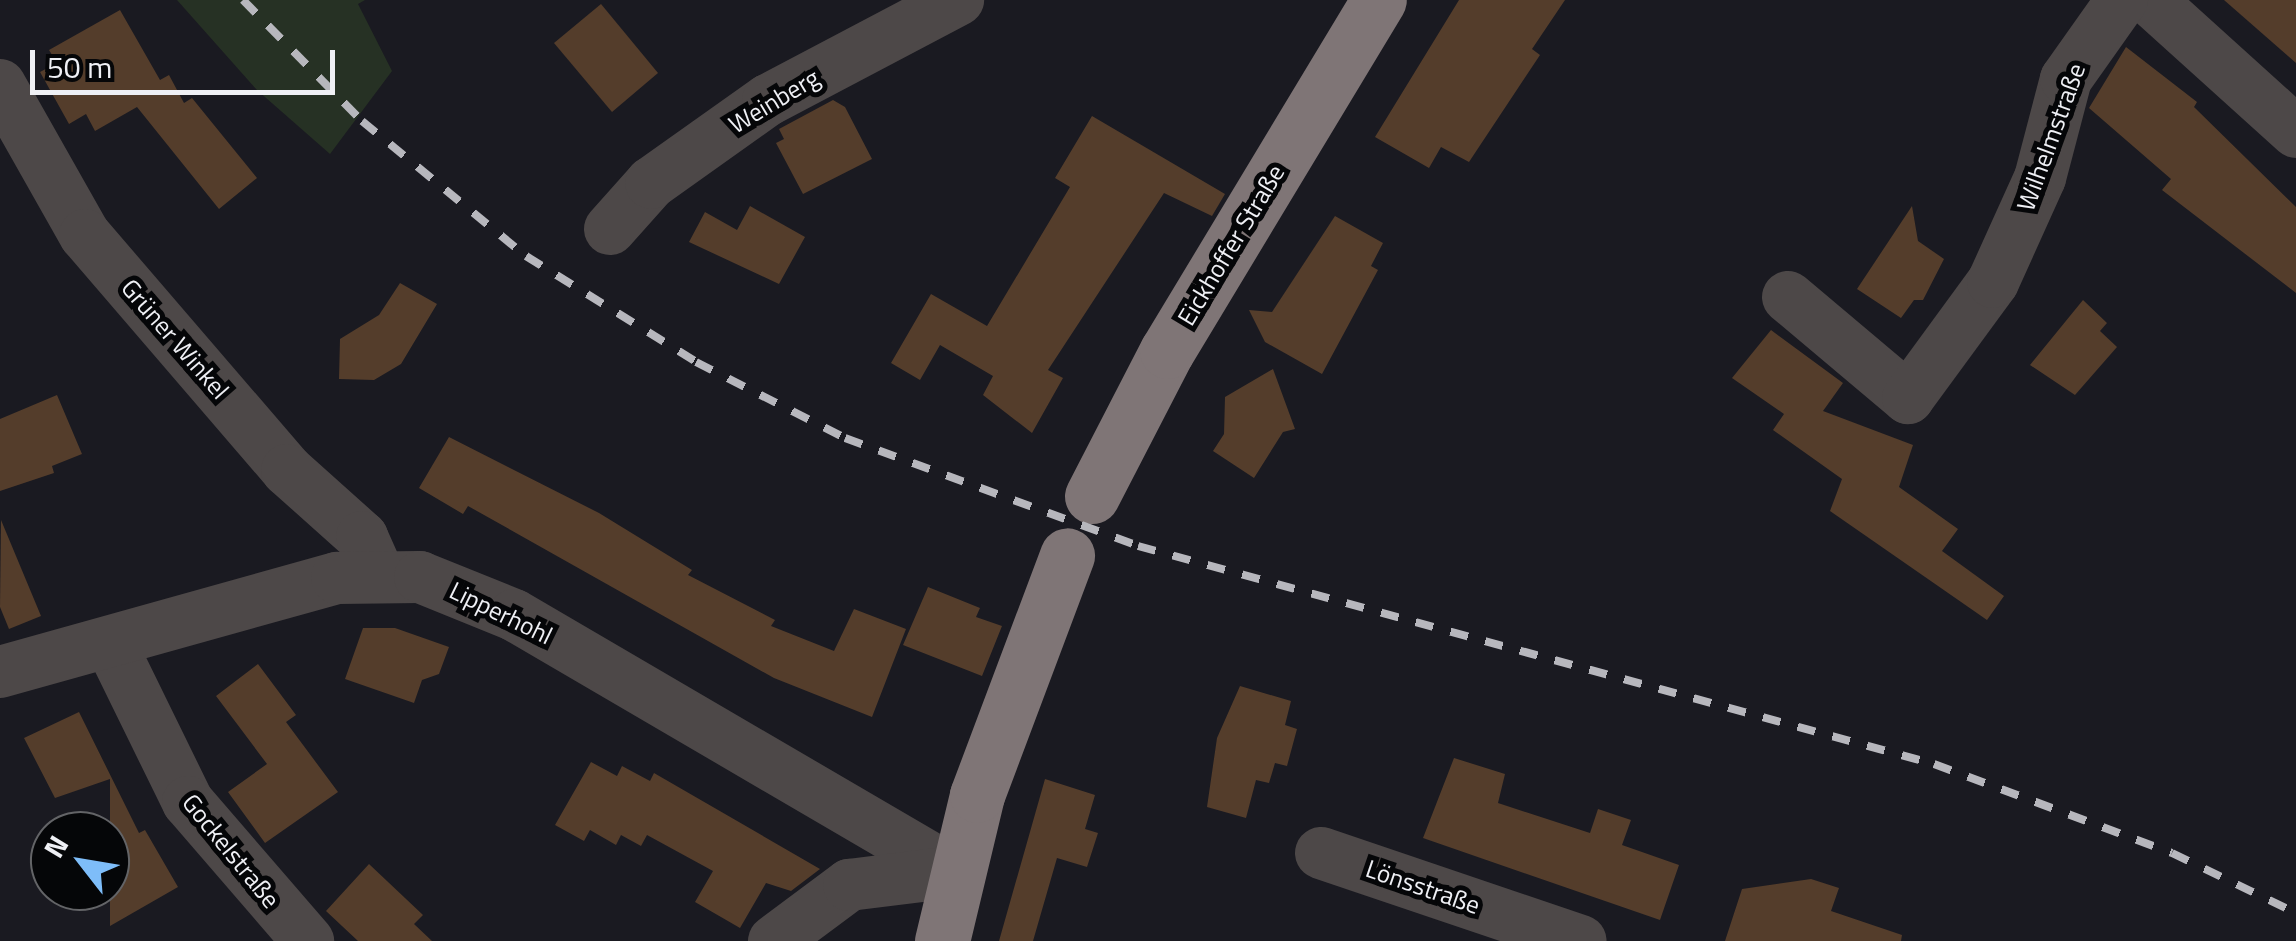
<!DOCTYPE html>
<html>
<head>
<meta charset="utf-8">
<style>
  body { margin:0 }
  #map { position:relative; width:2296px; height:941px; overflow:hidden; background:#1a1a21; font-family:"Titillium Web",sans-serif }
  div>[style] { position:absolute }
  [style*='--x'] { left:calc(var(--x)*1px); top:calc(var(--y)*1px); width:calc(var(--w)*1px); rotate:calc(var(--a)*1deg) }
  .green>* { inset:0; background:#263124 }
  .building>* { inset:0; background:#543d2b }
  .minor>* { height:52px; margin:-26px; padding:0 26px; transform-origin:26px; border-radius:26px; background:#4d4848 }
  .major>* { height:55px; margin:-27.5px; padding:0 27.5px; transform-origin:27.5px; border-radius:27.5px; background:#7f7576 }
  .rail>* { height:8px; margin-top:-4px; transform-origin:0; background:repeating-linear-gradient(90deg,#b7b7bd 0 18px,transparent 0 36px) }
  span { translate:-50% -50%; white-space:nowrap; text-align:center; line-height:1.15; -webkit-text-stroke:10px #050608; paint-order:stroke }
  .street-label { font-size:25px; color:#eff0f5 }
  .north { position:absolute; left:30px; top:811px; width:100px; height:100px; box-sizing:border-box; background:#050608; border:2px solid #636467; border-radius:50%; rotate:301deg; font-size:28px; font-weight:700; line-height:40px; text-align:center; color:#eff0f5 }
  .north::after { content:''; display:block; margin:auto; width:35px; height:45px; background:#7ebdf9; clip-path:polygon(50% 0,100% 100%,50% 72%,0 100%) }
  .scale { position:absolute; left:30px; top:50px; width:305px; height:45px; box-sizing:border-box; border:5px solid #eff0f5; border-top:0; padding-left:12px; font-size:30px; line-height:35px; white-space:nowrap; color:#eff0f5; -webkit-text-stroke:8px #050608; paint-order:stroke }
</style>
</head>
<body>
<div id="map">
  <div class="green">
    <div style="clip-path:polygon(177px 0,365px 0,358px 4px,392px 71px,330px 154px,257px 90px)"></div>
  </div>
  <div class="building">
    <div style="clip-path:polygon(1459px 0,1565px 0,1532px 49px,1540px 55px,1469px 162px,1441px 147px,1429px 168px,1375px 137px)"></div>
    <div style="clip-path:polygon(2224px 0,2296px 0,2296px 63px)"></div>
    <div style="clip-path:polygon(601px 4px,658px 73px,612px 112px,554px 43px)"></div>
    <div style="clip-path:polygon(120px 10px,160px 80px,169px 75px,184px 103px,192px 98px,257px 178px,219px 209px,137px 107px,95px 131px,86px 114px,69px 124px,40px 72px,57px 63px,49px 50px)"></div>
    <div style="clip-path:polygon(2126px 47px,2197px 102px,2194px 107px,2296px 207px,2296px 293px,2162px 190px,2171px 179px,2089px 108px)"></div>
    <div style="clip-path:polygon(833px 100px,845px 107px,872px 159px,803px 194px,776px 143px,784px 139px,779px 129px)"></div>
    <div style="clip-path:polygon(1092px 116px,1225px 194px,1212px 216px,1164px 193px,1048px 370px,1063px 378px,1032px 433px,983px 395px,993px 376px,940px 345px,920px 380px,891px 363px,931px 294px,987px 326px,1070px 187px,1055px 178px)"></div>
    <div style="clip-path:polygon(750px 206px,805px 237px,779px 284px,689px 242px,705px 212px,737px 230px)"></div>
    <div style="clip-path:polygon(1912px 206px,1918px 241px,1944px 259px,1923px 300px,1914px 300px,1901px 318px,1857px 289px)"></div>
    <div style="clip-path:polygon(1335px 216px,1383px 243px,1371px 266px,1378px 270px,1322px 374px,1265px 342px,1249px 310px,1272px 312px)"></div>
    <div style="clip-path:polygon(400px 283px,437px 304px,401px 364px,374px 380px,339px 379px,340px 339px,379px 315px)"></div>
    <div style="clip-path:polygon(2083px 300px,2107px 323px,2100px 331px,2117px 347px,2075px 395px,2030px 365px)"></div>
    <div style="clip-path:polygon(1771px 330px,1843px 383px,1823px 411px,1913px 445px,1899px 487px,1958px 529px,1942px 551px,2004px 596px,1987px 620px,1830px 511px,1842px 479px,1773px 430px,1784px 414px,1732px 378px)"></div>
    <div style="clip-path:polygon(1273px 369px,1295px 429px,1283px 432px,1254px 478px,1213px 451px,1224px 434px,1225px 397px)"></div>
    <div style="clip-path:polygon(57px 395px,82px 454px,52px 466px,54px 473px,0 491px,0 419px)"></div>
    <div style="clip-path:polygon(449px 437px,599px 513px,692px 570px,688px 575px,775px 620px,771px 626px,834px 651px,854px 609px,906px 629px,872px 717px,774px 678px,468px 506px,463px 514px,419px 488px)"></div>
    <div style="clip-path:polygon(1px 520px,41px 616px,9px 629px,0 607px)"></div>
    <div style="clip-path:polygon(928px 587px,980px 608px,976px 617px,1002px 626px,982px 676px,903px 645px)"></div>
    <div style="clip-path:polygon(363px 628px,395px 628px,449px 647px,439px 674px,422px 680px,414px 703px,345px 679px)"></div>
    <div style="clip-path:polygon(258px 664px,296px 715px,286px 722px,338px 792px,265px 843px,228px 792px,267px 764px,216px 696px)"></div>
    <div style="clip-path:polygon(1240px 686px,1291px 701px,1285px 725px,1297px 729px,1287px 766px,1275px 763px,1269px 783px,1256px 780px,1246px 818px,1207px 807px,1217px 738px)"></div>
    <div style="clip-path:polygon(79px 712px,139px 833px,145px 830px,178px 887px,110px 926px,110px 779px,55px 798px,24px 738px)"></div>
    <div style="clip-path:polygon(1454px 758px,1505px 774px,1498px 803px,1590px 833px,1598px 809px,1631px 820px,1622px 845px,1679px 865px,1660px 920px,1423px 838px)"></div>
    <div style="clip-path:polygon(591px 762px,617px 776px,622px 766px,650px 781px,654px 773px,820px 869px,791px 891px,766px 883px,740px 928px,695px 902px,713px 871px,647px 835px,641px 846px,621px 835px,616px 845px,590px 830px,584px 841px,555px 825px)"></div>
    <div style="clip-path:polygon(1045px 779px,1095px 795px,1085px 829px,1098px 833px,1087px 867px,1057px 858px,1033px 941px,999px 941px)"></div>
    <div style="clip-path:polygon(369px 864px,423px 915px,414px 924px,432px 941px,358px 941px,326px 911px)"></div>
    <div style="clip-path:polygon(1811px 879px,1839px 888px,1831px 911px,1902px 935px,1901px 941px,1725px 941px,1742px 889px)"></div>
  </div>
  <div class="minor">
    <div style="--x:2150;--y:0;--w:197;--a:42.1"></div>
    <div style="--x:0;--y:85;--w:172;--a:60.5"></div>
    <div style="--x:85;--y:235;--w:310;--a:49.3"></div>
    <div style="--x:287;--y:470;--w:101;--a:41.8"></div>
    <div style="--x:362;--y:537;--w:37;--a:66"></div>
    <div style="--x:610;--y:229;--w:62;--a:-48.3"></div>
    <div style="--x:651;--y:183;--w:143;--a:-35.4"></div>
    <div style="--x:768;--y:100;--w:215;--a:-27.8"></div>
    <div style="--x:1788;--y:297;--w:157;--a:40.1"></div>
    <div style="--x:1908;--y:398;--w:144;--a:-53.8"></div>
    <div style="--x:1993;--y:282;--w:114;--a:-65.7"></div>
    <div style="--x:2040;--y:178;--w:102;--a:-75.3"></div>
    <div style="--x:2066;--y:79;--w:97;--a:-54.7"></div>
    <div style="--x:112;--y:647;--w:173;--a:63.9"></div>
    <div style="--x:188;--y:802;--w:184;--a:49.2"></div>
    <div style="--x:0;--y:672;--w:350;--a:-15.6"></div>
    <div style="--x:337;--y:578;--w:83;--a:-0.7"></div>
    <div style="--x:420;--y:577;--w:101;--a:22"></div>
    <div style="--x:514;--y:615;--w:510;--a:30.29"></div>
    <div style="--x:1321;--y:853;--w:274;--a:18.7"></div>
    <div style="--x:774;--y:941;--w:94;--a:-36.7"></div>
    <div style="--x:849;--y:885;--w:106;--a:-7.1"></div>
  </div>
  <div class="major">
    <div style="--x:1092;--y:496;--w:163;--a:-62.7"></div>
    <div style="--x:1167;--y:351;--w:410;--a:-58.9"></div>
    <div style="--x:942;--y:941;--w:150;--a:-76.5"></div>
    <div style="--x:977;--y:795;--w:256;--a:-69.4"></div>
  </div>
  <div class="rail">
    <div style="--x:243;--y:0;--w:170;--a:45.5"></div>
    <div style="--x:362;--y:121;--w:212;--a:39.5"></div>
    <div style="--x:526;--y:256;--w:200;--a:31.9"></div>
    <div style="--x:696;--y:362;--w:167;--a:27"></div>
    <div style="--x:845;--y:438;--w:312;--a:20.2"></div>
    <div style="--x:1138;--y:546;--w:825;--a:15.32"></div>
    <div style="--x:1934;--y:764;--w:254;--a:20.5"></div>
    <div style="--x:2172;--y:853;--w:138;--a:25.8"></div>
  </div>
  <div class="street-label">
    <span style="left:774px;top:101px;rotate:-31deg">Weinberg</span>
    <span style="left:2051px;top:137px;rotate:-70deg">Wilhelmstraße</span>
    <span style="left:1231px;top:245px;rotate:-59deg">Eickhoffer Straße</span>
    <span style="left:175px;top:339px;rotate:49deg">Grüner Winkel</span>
    <span style="left:501px;top:613px;rotate:26deg">Lipperhohl</span>
    <span style="left:231px;top:851px;rotate:51deg">Gockelstraße</span>
    <span style="left:1423px;top:887px;rotate:19deg">Lönsstraße</span>
  </div>
  <div class="north">N</div>
  <div class="scale">50 m</div>
</div>
</body>
</html>
